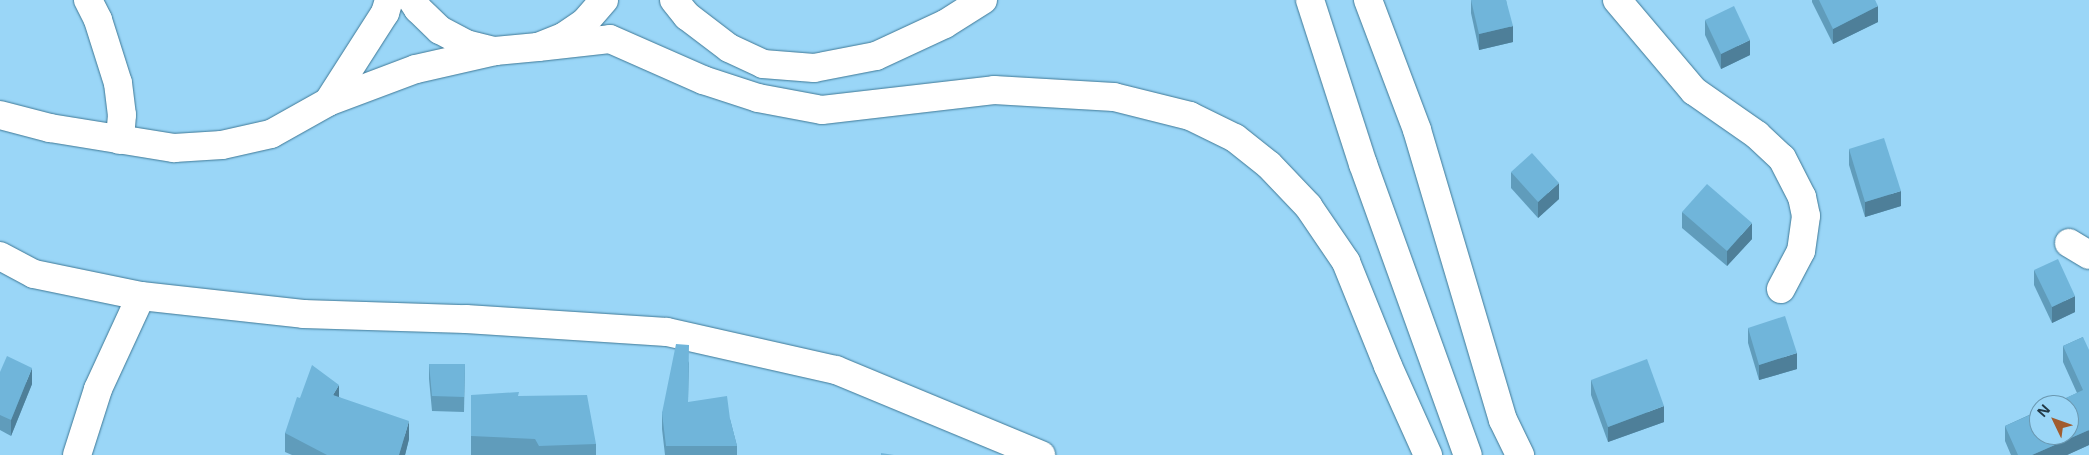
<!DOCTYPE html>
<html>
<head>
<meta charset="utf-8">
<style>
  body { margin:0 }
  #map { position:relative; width:2089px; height:455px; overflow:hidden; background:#9ad6f7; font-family:"Open Sans",sans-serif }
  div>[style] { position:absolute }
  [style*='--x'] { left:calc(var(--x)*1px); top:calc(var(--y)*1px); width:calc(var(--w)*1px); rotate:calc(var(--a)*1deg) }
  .roads { filter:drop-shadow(0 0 1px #3e7896) drop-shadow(0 0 1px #3e7896) }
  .minor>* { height:28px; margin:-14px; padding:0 14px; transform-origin:14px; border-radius:14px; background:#fff }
  .primary>* { height:28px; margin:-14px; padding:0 14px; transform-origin:14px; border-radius:14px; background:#fff }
  .motorway>* { height:28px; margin:-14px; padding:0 14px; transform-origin:14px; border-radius:14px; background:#fff }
  .wall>* { inset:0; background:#609cbb }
  .shaded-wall>* { inset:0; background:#4e7f99 }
  .building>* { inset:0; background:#70b5da }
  span { translate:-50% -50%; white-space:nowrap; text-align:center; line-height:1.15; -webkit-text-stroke:4px #9ad6f7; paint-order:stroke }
  .north { position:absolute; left:2029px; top:395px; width:50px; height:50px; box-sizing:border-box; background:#9ad6f7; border:1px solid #6a98b1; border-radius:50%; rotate:312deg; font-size:14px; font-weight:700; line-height:20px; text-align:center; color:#223a47 }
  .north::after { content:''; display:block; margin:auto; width:18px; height:22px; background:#a15c2e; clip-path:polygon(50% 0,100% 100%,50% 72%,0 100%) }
</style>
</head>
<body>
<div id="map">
  <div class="roads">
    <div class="minor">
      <div style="--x:88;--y:0;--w:22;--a:63"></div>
      <div style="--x:98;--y:20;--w:66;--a:72.4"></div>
      <div style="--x:118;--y:83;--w:32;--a:83"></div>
      <div style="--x:122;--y:115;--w:25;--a:95"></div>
      <div style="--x:1617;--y:0;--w:119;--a:49.8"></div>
      <div style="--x:1694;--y:91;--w:77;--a:34.9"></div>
      <div style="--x:1757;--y:135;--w:34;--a:43"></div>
      <div style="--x:1782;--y:158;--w:44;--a:62.9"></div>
      <div style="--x:1802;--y:197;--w:19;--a:78"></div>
      <div style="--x:1806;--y:216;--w:35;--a:98"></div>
      <div style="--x:1801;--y:251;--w:43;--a:117.8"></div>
      <div style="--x:328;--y:102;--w:106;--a:-57.4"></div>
      <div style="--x:385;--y:13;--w:14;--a:-73"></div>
      <div style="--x:0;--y:115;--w:52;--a:14.6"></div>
      <div style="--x:50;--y:128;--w:126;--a:9.2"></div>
      <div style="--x:174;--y:148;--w:48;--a:-3.6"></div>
      <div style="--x:222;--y:145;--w:50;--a:-12.7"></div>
      <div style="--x:271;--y:134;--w:65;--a:-29.3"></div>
      <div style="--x:328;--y:102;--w:94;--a:-20.6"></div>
      <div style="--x:416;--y:69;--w:81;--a:-12.8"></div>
      <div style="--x:2069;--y:243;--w:23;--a:31"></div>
      <div style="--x:0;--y:256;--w:38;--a:28"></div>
      <div style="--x:34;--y:274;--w:109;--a:11.6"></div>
      <div style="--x:141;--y:296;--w:163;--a:6.3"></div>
      <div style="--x:303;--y:314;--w:163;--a:1.8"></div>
      <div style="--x:466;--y:319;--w:201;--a:3.7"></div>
      <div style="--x:667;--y:332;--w:173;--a:12.7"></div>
      <div style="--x:836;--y:370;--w:222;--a:22.5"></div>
      <div style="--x:77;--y:455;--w:69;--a:-72.3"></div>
      <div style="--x:98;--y:389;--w:102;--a:-65.2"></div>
    </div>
    <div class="primary">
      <div style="--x:412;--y:0;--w:11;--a:56"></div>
      <div style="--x:418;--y:9;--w:30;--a:44"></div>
      <div style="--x:440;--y:30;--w:30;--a:28"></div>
      <div style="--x:466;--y:44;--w:30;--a:14"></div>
      <div style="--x:495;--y:51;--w:43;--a:-5.3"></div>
      <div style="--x:538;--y:47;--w:27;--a:-22"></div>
      <div style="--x:563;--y:37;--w:27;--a:-34"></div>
      <div style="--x:585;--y:22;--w:29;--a:-49"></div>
    </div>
    <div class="motorway">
      <div style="--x:674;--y:0;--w:21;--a:51"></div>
      <div style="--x:687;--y:16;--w:53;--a:37.3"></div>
      <div style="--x:729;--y:48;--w:38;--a:25"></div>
      <div style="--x:763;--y:64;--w:51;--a:4.5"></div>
      <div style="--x:814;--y:68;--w:63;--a:-11"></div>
      <div style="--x:876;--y:56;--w:76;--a:-24.9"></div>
      <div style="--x:945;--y:24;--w:45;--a:-32.3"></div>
      <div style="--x:1310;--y:0;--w:172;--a:72.1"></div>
      <div style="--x:1363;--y:164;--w:309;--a:70.2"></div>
      <div style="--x:1368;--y:0;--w:139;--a:69.3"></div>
      <div style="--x:1417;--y:130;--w:302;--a:73.5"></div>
      <div style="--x:1503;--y:420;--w:39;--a:64"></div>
      <div style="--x:538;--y:47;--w:72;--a:-6.3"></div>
      <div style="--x:610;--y:39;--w:102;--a:23.8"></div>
      <div style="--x:703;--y:80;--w:58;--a:18.1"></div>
      <div style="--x:758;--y:98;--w:65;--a:10.6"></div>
      <div style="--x:822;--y:110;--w:173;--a:-6.6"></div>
      <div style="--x:994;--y:90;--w:120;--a:3.3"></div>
      <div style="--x:1114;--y:97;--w:78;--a:14"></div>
      <div style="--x:1190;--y:116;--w:50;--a:26.1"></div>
      <div style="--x:1235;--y:138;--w:43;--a:38.5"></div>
      <div style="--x:1269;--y:165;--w:57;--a:46.4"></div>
      <div style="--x:1308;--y:206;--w:68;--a:55.8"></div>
      <div style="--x:1346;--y:262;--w:112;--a:68"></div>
      <div style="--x:1388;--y:366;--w:98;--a:65.8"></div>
    </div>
  </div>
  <div class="wall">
    <div style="clip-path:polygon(1471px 0,1506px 0,1513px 42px,1479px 50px,1471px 13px)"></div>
    <div style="clip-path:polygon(1812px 0,1875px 0,1878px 22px,1833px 44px,1812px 2px)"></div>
    <div style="clip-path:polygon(1705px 20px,1750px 55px,1721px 69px,1705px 35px)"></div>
    <div style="clip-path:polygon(1849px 149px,1901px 206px,1865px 217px,1849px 165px)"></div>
    <div style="clip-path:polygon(1511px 172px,1559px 199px,1538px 218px,1511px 188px)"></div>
    <div style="clip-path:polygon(1682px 212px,1752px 239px,1727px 266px,1682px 228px)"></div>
    <div style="clip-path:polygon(2034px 270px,2075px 312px,2052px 323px,2034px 285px)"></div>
    <div style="clip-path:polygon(1748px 328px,1797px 369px,1759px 380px,1748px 343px)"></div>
    <div style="clip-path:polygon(2083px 337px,2089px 445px,2067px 455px,2011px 455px,2005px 441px,2005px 426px,2077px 393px,2063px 362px,2063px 346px)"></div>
    <div style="clip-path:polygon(689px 361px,688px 402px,730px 419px,737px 446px,737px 455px,665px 455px,662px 429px,662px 413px)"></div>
    <div style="clip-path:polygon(429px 364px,465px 364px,464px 412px,432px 411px,429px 379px)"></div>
    <div style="clip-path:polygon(0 372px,32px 384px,11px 436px,0 430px)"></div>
    <div style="clip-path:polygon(1591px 380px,1664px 422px,1608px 442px,1591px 395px)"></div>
    <div style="clip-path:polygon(471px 395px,518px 396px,596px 444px,596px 455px,471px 455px)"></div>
    <div style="clip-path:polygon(339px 397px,409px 439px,405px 455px,292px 455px,285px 452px,285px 433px)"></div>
  </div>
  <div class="shaded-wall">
    <div style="clip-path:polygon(1878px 6px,1878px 22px,1833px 44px,1833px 29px)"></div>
    <div style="clip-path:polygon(1513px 26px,1513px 42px,1479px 50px,1479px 34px)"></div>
    <div style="clip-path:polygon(1750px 40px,1750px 55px,1721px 69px,1721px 54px)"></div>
    <div style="clip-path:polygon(1559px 183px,1559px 199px,1538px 218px,1538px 202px)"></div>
    <div style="clip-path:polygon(1901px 191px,1901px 206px,1865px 217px,1865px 202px)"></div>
    <div style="clip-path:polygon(1752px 223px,1752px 239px,1727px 266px,1727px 251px)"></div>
    <div style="clip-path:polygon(2075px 296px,2075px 312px,2052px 323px,2052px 307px)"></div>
    <div style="clip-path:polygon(1797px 353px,1797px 369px,1759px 380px,1759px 365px)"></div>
    <div style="clip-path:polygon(32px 368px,32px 384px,11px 436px,11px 420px)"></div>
    <div style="clip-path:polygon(339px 385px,339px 403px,333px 395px)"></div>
    <div style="clip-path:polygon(1664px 406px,1664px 422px,1608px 442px,1608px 427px)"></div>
    <div style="clip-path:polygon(409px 421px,409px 439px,405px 455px,399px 455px)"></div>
    <div style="clip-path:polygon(2089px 430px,2089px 445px,2067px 455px,2032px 455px)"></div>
  </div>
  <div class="building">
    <div style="clip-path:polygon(1471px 0,1506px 0,1513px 26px,1479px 34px)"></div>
    <div style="clip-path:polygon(1819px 0,1875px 0,1878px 6px,1833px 29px)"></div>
    <div style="clip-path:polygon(1734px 6px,1750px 40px,1721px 54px,1705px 20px)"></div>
    <div style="clip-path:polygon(1884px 138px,1901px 191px,1865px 202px,1849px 149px)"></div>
    <div style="clip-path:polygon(1532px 153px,1559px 183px,1538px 202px,1511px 172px)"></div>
    <div style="clip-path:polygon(1707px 184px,1752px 223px,1727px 251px,1682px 212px)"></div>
    <div style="clip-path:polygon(2058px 259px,2075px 296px,2052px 307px,2034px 270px)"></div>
    <div style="clip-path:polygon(1785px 316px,1797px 353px,1759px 365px,1748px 328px)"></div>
    <div style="clip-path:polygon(2083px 337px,2089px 350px,2089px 430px,2032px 455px,2018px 455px,2005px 426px,2039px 411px,2039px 435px,2069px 435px,2069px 405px,2051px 405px,2083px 390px,2063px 346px)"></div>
    <div style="clip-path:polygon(676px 344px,689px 345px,688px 402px,727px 396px,730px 419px,737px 446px,666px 446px,662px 413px)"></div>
    <div style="clip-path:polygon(7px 356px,32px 368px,11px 420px,0 415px,0 372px)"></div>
    <div style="clip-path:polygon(1647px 359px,1664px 406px,1608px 427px,1591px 380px)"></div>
    <div style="clip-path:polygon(429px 364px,465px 364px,464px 397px,432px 396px)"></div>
    <div style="clip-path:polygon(312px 365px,339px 385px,333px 395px,409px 421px,399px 455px,327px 455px,285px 433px,297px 397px,300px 398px)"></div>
    <div style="clip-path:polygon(519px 392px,518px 396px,587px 395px,596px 444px,539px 446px,535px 439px,471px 436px,471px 395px)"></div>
    <div style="clip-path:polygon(881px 453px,894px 455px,881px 455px)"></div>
  </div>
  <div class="north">N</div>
</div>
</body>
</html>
